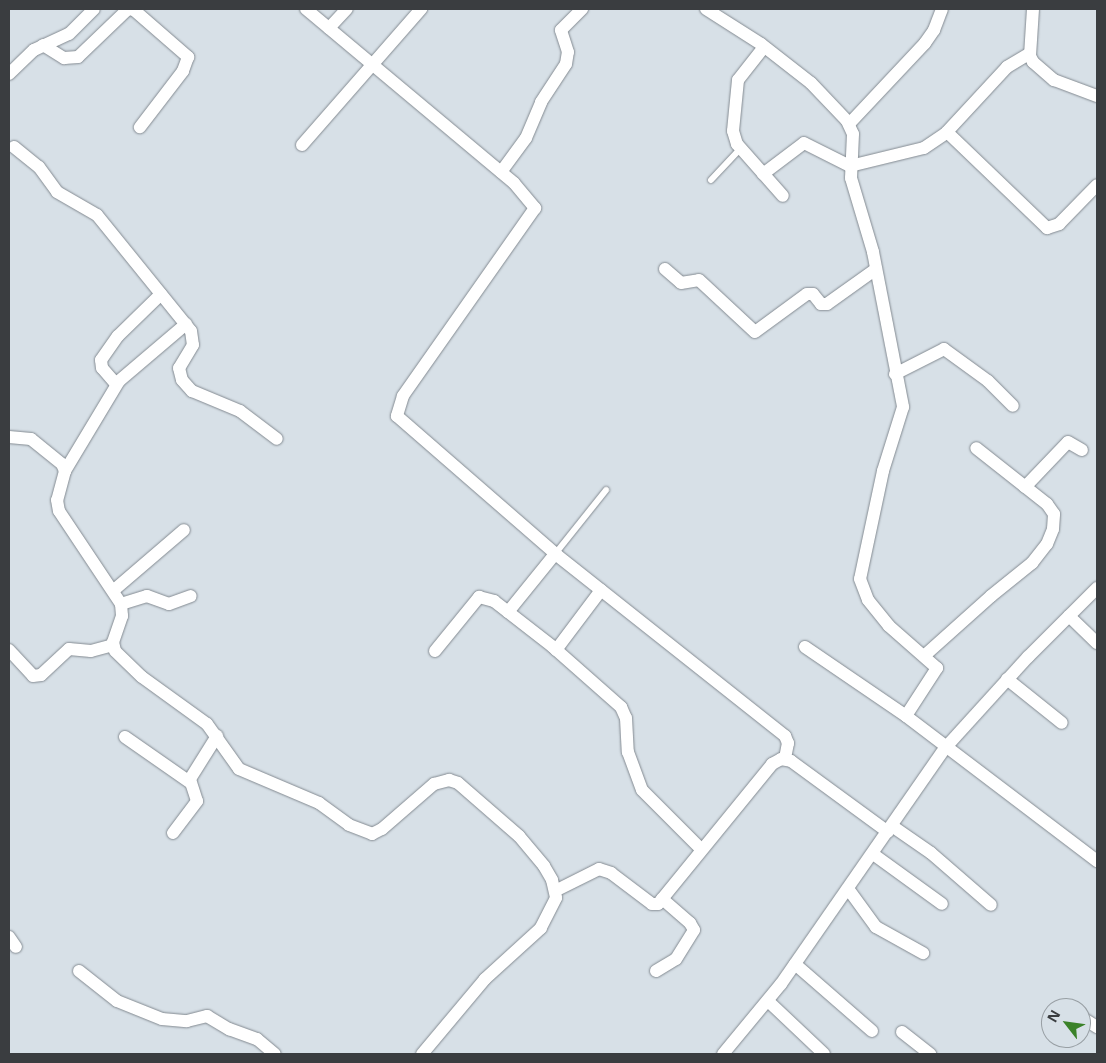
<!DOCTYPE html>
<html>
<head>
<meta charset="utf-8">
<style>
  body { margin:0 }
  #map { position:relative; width:1106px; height:1063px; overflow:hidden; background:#d7e0e7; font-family:"Noto Sans",sans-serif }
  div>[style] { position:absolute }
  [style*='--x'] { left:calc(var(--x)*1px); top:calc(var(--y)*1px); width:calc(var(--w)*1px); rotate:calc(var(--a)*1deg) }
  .roads { filter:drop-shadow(0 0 1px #838a91) drop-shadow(0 0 1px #838a91) }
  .lane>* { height:6px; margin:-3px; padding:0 3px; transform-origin:3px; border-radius:3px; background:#fff }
  .street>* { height:12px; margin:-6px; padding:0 6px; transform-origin:6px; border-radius:6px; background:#fff }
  span { translate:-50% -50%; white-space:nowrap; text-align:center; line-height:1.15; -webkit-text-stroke:5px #d7e0e7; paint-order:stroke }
  .frame { position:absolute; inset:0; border:10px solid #3a3d40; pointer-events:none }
  .north { position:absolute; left:1041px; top:998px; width:50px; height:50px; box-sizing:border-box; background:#d7e0e7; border:1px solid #989fa4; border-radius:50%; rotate:300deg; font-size:14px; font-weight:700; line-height:20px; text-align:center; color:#3a3d40 }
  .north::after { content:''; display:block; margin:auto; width:18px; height:22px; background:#3a8229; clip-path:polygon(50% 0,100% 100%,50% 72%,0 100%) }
</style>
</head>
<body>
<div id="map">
  <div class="roads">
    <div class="lane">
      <div style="--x:711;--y:180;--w:44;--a:-46.8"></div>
      <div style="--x:555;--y:554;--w:82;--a:-51.4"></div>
    </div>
    <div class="street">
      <div style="--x:128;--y:9;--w:6;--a:9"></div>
      <div style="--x:134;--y:10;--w:72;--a:41"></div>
      <div style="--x:188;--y:57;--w:15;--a:110"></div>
      <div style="--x:183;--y:71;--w:71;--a:127.5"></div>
      <div style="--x:306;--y:9;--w:271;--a:39.9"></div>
      <div style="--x:514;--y:183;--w:33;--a:50"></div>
      <div style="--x:535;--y:208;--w:230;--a:125.1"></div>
      <div style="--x:403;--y:396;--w:21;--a:107"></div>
      <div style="--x:397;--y:416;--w:213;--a:41"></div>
      <div style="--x:558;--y:556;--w:290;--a:38.4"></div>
      <div style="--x:785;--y:736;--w:8;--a:67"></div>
      <div style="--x:788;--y:743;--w:15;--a:101"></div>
      <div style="--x:706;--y:9;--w:65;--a:32.5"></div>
      <div style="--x:761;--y:44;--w:63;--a:38"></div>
      <div style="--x:811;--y:83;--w:52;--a:46.5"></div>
      <div style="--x:847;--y:121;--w:14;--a:65"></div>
      <div style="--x:853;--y:134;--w:44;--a:92.6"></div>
      <div style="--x:851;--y:178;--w:77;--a:73.4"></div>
      <div style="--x:873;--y:252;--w:158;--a:79"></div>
      <div style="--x:903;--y:407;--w:67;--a:107.4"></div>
      <div style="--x:883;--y:471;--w:110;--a:102"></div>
      <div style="--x:860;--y:579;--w:22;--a:69"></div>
      <div style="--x:868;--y:600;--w:33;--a:51"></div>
      <div style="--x:889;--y:626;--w:64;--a:41.2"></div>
      <div style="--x:937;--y:668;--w:57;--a:122.9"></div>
      <div style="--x:1033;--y:9;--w:47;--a:93.7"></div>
      <div style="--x:1030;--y:56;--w:7;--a:63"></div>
      <div style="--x:1033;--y:62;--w:28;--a:41"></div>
      <div style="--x:1054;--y:80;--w:46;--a:20.4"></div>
      <div style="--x:329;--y:28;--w:26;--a:-47"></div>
      <div style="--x:43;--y:45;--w:25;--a:32"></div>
      <div style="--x:64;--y:58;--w:14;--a:-4"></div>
      <div style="--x:78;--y:57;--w:69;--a:-43.8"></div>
      <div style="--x:764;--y:47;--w:42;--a:128.2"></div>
      <div style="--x:738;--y:80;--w:51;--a:95.6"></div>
      <div style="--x:733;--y:131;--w:14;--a:73"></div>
      <div style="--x:737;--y:144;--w:69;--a:48.5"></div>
      <div style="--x:9;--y:74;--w:35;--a:-44"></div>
      <div style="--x:34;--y:50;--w:38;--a:-25"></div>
      <div style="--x:69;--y:34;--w:35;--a:-45"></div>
      <div style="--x:849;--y:124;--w:111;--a:-46.8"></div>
      <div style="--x:925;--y:43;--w:16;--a:-55"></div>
      <div style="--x:934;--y:30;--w:22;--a:-69"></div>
      <div style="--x:947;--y:132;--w:139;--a:43.8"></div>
      <div style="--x:1047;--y:228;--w:13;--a:-18"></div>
      <div style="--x:1059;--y:224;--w:54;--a:-45.7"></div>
      <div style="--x:302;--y:145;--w:181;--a:-48.8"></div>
      <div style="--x:14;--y:147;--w:32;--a:39"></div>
      <div style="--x:39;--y:167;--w:31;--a:54"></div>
      <div style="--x:57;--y:192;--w:46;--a:29.9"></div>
      <div style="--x:97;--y:215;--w:149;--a:51"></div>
      <div style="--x:191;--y:331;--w:14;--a:82"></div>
      <div style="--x:193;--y:345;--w:27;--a:121"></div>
      <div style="--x:179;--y:368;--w:12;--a:76"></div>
      <div style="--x:182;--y:380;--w:15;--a:48"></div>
      <div style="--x:192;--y:391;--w:52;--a:22.6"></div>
      <div style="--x:240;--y:411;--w:46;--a:37.1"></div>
      <div style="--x:501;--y:172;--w:42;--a:-53.7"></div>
      <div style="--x:526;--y:138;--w:39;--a:-67"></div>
      <div style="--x:541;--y:102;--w:45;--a:-56.7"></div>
      <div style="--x:566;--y:64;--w:12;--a:-81"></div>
      <div style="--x:568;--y:52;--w:23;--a:-108"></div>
      <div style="--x:561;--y:30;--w:30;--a:-45"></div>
      <div style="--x:763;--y:174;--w:51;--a:-37.1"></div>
      <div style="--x:804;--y:143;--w:51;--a:26.6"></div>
      <div style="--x:850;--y:166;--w:76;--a:-13.7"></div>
      <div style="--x:924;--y:148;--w:25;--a:-34"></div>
      <div style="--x:945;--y:134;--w:91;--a:-47.2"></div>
      <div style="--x:1007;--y:67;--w:27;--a:-31"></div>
      <div style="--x:665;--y:269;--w:21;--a:41"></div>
      <div style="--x:681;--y:283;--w:18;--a:-9"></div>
      <div style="--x:699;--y:280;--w:76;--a:42.9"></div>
      <div style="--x:755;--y:332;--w:64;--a:-36.2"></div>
      <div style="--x:807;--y:294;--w:6;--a:0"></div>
      <div style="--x:813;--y:294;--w:13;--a:51"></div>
      <div style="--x:821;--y:304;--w:6;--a:0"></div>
      <div style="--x:827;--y:304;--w:60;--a:-35.5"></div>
      <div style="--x:895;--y:374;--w:55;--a:-27"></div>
      <div style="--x:944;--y:349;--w:54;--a:36"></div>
      <div style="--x:988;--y:381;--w:35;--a:45"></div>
      <div style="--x:116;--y:384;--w:21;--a:-131"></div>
      <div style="--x:102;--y:368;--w:8;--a:-97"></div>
      <div style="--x:101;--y:360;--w:29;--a:-55"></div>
      <div style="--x:118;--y:336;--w:60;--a:-44.3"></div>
      <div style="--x:9;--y:437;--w:22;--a:5"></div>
      <div style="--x:31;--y:439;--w:40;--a:39"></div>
      <div style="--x:62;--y:464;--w:8;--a:67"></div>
      <div style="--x:65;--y:471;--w:30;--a:105"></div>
      <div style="--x:57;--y:500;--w:11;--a:80"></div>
      <div style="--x:59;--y:511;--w:112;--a:56.3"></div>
      <div style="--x:121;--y:604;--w:12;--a:85"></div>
      <div style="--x:122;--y:616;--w:28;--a:109"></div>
      <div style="--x:113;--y:642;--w:9;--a:77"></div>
      <div style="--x:115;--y:651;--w:37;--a:44"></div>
      <div style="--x:142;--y:677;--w:80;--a:35.9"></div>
      <div style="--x:207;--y:724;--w:55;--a:54.6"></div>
      <div style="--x:239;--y:769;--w:87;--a:23"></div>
      <div style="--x:319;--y:803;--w:37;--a:36"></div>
      <div style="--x:349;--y:825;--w:25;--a:21"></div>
      <div style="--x:372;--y:834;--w:11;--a:-27"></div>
      <div style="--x:382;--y:829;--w:69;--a:-40.9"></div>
      <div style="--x:434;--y:784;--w:16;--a:-15"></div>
      <div style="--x:449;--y:780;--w:9;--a:18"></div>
      <div style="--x:458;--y:783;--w:81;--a:41"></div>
      <div style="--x:519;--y:836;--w:39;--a:50"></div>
      <div style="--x:544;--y:866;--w:16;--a:60"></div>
      <div style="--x:552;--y:880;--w:18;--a:77"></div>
      <div style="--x:556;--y:898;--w:34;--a:117"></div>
      <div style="--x:541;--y:928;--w:76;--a:137.7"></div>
      <div style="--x:485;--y:979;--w:98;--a:130"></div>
      <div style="--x:65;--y:471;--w:105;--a:-59"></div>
      <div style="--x:119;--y:381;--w:88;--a:-40.4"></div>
      <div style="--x:1025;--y:487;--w:62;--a:-46.3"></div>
      <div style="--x:1068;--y:442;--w:16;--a:30"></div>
      <div style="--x:114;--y:590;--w:92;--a:-40.6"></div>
      <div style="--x:121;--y:604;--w:27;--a:-17"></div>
      <div style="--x:147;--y:596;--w:23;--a:20"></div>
      <div style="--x:169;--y:604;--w:23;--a:-20"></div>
      <div style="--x:508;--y:612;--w:75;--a:-51"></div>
      <div style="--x:1069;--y:616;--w:39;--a:44"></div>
      <div style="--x:805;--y:647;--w:122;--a:34.3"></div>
      <div style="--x:906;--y:716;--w:240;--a:37.2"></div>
      <div style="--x:9;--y:650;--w:35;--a:47"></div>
      <div style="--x:33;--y:676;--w:8;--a:-7"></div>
      <div style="--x:41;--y:675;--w:38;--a:-43"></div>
      <div style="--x:69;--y:649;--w:22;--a:5"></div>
      <div style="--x:91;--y:651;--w:23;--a:-15"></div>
      <div style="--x:556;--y:650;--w:75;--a:-53.1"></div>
      <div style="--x:435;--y:651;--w:70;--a:-50.8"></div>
      <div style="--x:479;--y:597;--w:16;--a:15"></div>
      <div style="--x:494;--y:601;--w:75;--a:37.9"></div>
      <div style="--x:553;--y:647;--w:91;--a:41.4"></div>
      <div style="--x:621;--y:707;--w:12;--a:66"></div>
      <div style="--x:626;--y:718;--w:34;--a:87"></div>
      <div style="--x:628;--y:752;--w:40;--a:69.8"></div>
      <div style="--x:642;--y:790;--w:83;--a:45"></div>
      <div style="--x:924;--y:656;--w:90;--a:-41.8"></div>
      <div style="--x:991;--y:596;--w:53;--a:-38.8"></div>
      <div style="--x:1032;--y:563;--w:24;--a:-52"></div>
      <div style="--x:1047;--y:544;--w:16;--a:-68"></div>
      <div style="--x:1053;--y:529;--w:15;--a:-86"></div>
      <div style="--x:1054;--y:514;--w:12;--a:-125"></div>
      <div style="--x:1047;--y:504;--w:90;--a:-141.7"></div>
      <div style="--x:1007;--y:679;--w:70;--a:38.7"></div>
      <div style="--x:125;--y:737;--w:80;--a:34.9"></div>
      <div style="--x:892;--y:826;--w:47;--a:34.7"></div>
      <div style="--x:931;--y:853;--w:79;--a:40.9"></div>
      <div style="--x:173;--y:833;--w:40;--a:-53"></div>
      <div style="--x:197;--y:801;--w:23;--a:-108"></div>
      <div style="--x:190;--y:779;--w:51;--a:-57.9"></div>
      <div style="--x:873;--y:854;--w:85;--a:35.9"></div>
      <div style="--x:849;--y:890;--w:46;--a:53.9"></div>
      <div style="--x:876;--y:927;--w:54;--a:29"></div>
      <div style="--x:555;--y:891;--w:49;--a:-26.6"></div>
      <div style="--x:599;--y:869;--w:13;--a:18"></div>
      <div style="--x:611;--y:873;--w:51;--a:37.1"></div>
      <div style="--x:652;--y:904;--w:6;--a:0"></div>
      <div style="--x:658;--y:904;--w:181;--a:-50.8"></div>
      <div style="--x:772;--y:764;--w:10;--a:-29"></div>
      <div style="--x:781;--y:759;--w:10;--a:11"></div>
      <div style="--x:791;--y:761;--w:120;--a:36.2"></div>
      <div style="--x:9;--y:937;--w:12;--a:55"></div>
      <div style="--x:795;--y:964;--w:102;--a:41"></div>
      <div style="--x:79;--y:971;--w:48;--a:38.3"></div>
      <div style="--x:117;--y:1001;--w:48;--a:21.8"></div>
      <div style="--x:162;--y:1019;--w:25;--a:5"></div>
      <div style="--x:187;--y:1021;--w:21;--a:-14"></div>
      <div style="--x:207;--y:1016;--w:26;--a:31"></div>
      <div style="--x:229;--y:1029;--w:30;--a:20"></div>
      <div style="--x:257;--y:1039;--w:23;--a:40"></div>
      <div style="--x:656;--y:971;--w:23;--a:-31"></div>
      <div style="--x:676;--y:959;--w:34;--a:-58"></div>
      <div style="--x:694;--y:930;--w:8;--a:-120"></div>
      <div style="--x:690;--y:923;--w:37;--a:-139"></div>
      <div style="--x:768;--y:1001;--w:77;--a:43.4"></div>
      <div style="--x:1081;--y:1017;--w:19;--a:32"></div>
      <div style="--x:902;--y:1032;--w:36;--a:38"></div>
      <div style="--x:723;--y:1054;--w:91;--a:-50.4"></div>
      <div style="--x:781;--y:984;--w:289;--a:-55.2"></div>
      <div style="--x:946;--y:747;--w:122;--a:-47.7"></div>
      <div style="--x:1028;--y:657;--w:98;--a:-45"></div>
    </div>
  </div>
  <div class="frame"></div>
  <div class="north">N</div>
</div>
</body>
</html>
